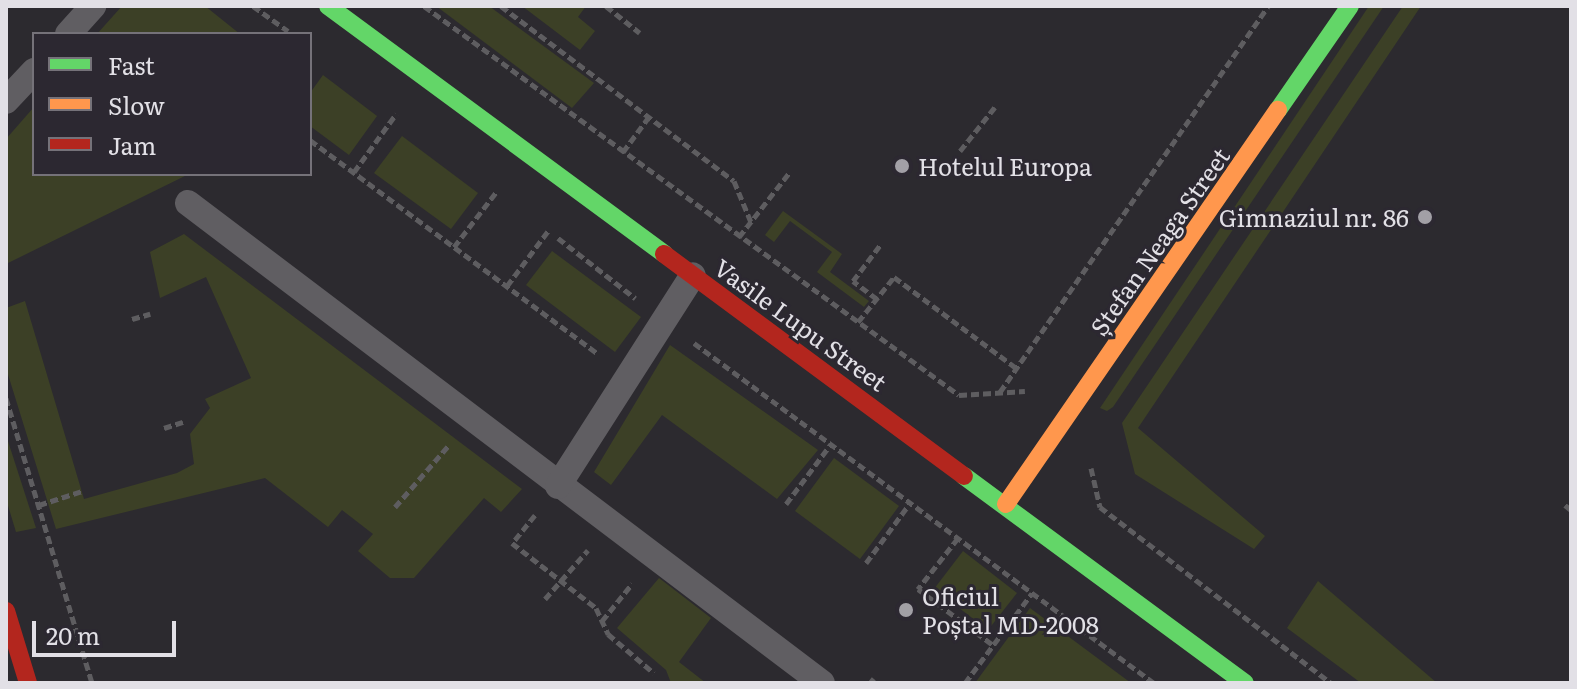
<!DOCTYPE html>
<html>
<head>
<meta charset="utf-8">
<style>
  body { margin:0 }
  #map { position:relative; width:1577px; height:689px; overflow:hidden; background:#2c2a2f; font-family:Literata,serif }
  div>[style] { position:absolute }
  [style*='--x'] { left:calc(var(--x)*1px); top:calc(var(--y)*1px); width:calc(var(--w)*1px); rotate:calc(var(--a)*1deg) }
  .green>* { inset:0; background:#3c4026 }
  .path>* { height:5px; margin-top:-2.5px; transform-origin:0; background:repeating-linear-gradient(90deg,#5e5d60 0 8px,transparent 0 12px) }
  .lane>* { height:26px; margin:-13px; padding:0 13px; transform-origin:13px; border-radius:13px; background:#605e62 }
  .fast>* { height:18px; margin:-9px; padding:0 9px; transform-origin:9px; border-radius:9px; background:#63d668 }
  .slow>* { height:18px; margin:-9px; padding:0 9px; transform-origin:9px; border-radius:9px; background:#ff974d }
  .jam>* { height:18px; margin:-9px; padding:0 9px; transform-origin:9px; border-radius:9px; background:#b3261e }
  .dots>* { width:22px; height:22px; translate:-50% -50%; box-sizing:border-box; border:4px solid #2c2831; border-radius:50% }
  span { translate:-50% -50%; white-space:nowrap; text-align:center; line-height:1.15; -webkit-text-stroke:6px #2c2831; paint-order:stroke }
  .poi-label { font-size:24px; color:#e2e0e6 }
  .left { translate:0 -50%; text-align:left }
  .right { translate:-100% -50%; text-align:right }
  .street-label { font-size:24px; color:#e2e0e6 }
  .frame { position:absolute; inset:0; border:8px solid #e2e0e6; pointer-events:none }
  .legend { position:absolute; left:32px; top:32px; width:280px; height:144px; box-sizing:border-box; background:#2c2831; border:2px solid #757279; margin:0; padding:10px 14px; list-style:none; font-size:24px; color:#e2e0e6 }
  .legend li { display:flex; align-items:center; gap:16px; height:40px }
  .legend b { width:40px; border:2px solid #757279 }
  .scale { position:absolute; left:32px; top:621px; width:144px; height:36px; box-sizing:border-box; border:4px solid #e2e0e6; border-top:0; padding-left:10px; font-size:24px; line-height:28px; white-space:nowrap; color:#e2e0e6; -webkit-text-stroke:6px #2c2831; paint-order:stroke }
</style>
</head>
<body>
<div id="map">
  <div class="green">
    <div style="clip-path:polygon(122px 6px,205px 6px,240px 34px,97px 34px)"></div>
    <div style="clip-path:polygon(436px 6px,489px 6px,594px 83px,572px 108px)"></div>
    <div style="clip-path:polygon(522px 6px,586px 6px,578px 17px,595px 31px,580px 50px)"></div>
    <div style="clip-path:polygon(1369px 6px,1384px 6px,1113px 407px,1107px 411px,1100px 408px)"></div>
    <div style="clip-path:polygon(1403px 6px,1421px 6px,1138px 428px,1265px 536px,1254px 549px,1135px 474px,1122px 423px)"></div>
    <div style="clip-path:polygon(323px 75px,377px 116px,349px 155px,310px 126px,310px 93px)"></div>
    <div style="clip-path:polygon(34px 107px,34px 174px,189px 174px,6px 264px,6px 139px)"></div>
    <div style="clip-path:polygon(402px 136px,478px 193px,451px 229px,374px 173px)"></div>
    <div style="clip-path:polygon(783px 211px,842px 254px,830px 272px,869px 301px,864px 307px,817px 272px,832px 252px,790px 221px,774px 242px,765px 235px)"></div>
    <div style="clip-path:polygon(184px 234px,522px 489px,501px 512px,484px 498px,414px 578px,390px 578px,358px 551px,373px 534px,342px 510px,328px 527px,265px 478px,56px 529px,6px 368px,6px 308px,25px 301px,84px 499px,177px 473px,194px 464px,190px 434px,210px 408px,205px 399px,251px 378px,206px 277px,160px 298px,150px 252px)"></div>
    <div style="clip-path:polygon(552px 251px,641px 317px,615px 352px,526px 285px)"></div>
    <div style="clip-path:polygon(670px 345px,818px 450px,777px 499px,662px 415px,611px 485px,594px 472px)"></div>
    <div style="clip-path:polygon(6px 435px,36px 528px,16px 532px,6px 499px)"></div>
    <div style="clip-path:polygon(834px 458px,899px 506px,860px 559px,795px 511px)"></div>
    <div style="clip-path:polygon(963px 551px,1017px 593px,988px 630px,934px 589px)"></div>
    <div style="clip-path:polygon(659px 578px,711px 618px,679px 662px,706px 683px,671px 683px,666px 670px,617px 628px)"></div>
    <div style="clip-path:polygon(1318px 581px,1437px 683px,1361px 683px,1287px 628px)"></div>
    <div style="clip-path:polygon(1030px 608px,1131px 683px,975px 683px)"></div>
  </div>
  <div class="path">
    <div style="--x:253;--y:6;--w:43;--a:35.5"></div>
    <div style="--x:424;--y:6;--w:661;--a:36.02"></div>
    <div style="--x:959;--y:395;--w:66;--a:-3.5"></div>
    <div style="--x:501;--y:6;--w:291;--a:36.9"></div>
    <div style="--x:734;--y:181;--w:44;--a:67.5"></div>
    <div style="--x:606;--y:6;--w:43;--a:38.5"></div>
    <div style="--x:310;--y:140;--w:359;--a:36.6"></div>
    <div style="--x:960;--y:151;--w:56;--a:-51.5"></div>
    <div style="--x:623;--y:152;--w:42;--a:-53.7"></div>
    <div style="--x:354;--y:172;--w:72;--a:-54.1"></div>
    <div style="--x:739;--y:237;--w:81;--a:-52"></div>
    <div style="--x:558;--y:238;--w:98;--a:37.9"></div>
    <div style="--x:454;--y:247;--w:71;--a:-52.5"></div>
    <div style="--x:507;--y:286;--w:69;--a:-53.3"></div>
    <div style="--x:877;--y:299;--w:30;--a:-143"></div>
    <div style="--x:853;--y:281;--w:46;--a:-52.9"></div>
    <div style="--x:132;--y:319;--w:19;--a:-16"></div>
    <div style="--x:858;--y:322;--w:58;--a:-51.3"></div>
    <div style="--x:894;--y:277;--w:152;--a:36.7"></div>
    <div style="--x:694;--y:343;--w:572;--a:36.47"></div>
    <div style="--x:1000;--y:392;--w:470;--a:-55.2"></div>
    <div style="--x:6;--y:398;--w:298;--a:73.2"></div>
    <div style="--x:164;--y:428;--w:20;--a:-18"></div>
    <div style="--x:1091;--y:468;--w:40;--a:77"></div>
    <div style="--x:1100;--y:507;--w:290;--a:37.3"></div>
    <div style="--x:786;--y:504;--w:75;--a:-53.1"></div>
    <div style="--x:39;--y:505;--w:45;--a:-18"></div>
    <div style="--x:1565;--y:505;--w:8;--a:40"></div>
    <div style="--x:395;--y:507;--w:82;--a:-48.9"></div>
    <div style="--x:535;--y:515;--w:36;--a:129"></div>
    <div style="--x:512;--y:543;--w:106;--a:37.7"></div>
    <div style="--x:596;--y:608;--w:29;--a:65"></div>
    <div style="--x:608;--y:634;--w:60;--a:40.3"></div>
    <div style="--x:958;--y:538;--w:65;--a:128.1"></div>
    <div style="--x:918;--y:589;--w:94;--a:36.7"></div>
    <div style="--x:866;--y:563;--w:74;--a:-53.7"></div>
    <div style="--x:545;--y:599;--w:65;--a:-48.7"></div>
    <div style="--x:602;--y:621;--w:48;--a:-51"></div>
    <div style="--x:870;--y:683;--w:6;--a:-51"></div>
    <div style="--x:965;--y:683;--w:112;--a:-53.3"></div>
  </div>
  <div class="lane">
    <div style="--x:68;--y:34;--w:38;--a:-48"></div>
    <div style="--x:6;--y:101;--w:41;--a:-47"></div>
    <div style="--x:188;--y:203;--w:795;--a:37.13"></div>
    <div style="--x:558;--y:486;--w:250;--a:-57.4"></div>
  </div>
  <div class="fast">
    <div style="--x:328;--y:6;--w:418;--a:36.4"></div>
    <div style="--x:1278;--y:110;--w:126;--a:-55.3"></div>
    <div style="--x:964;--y:476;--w:349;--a:36.4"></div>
  </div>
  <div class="slow">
    <div style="--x:1006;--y:504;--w:479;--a:-55.4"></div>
  </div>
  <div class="jam">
    <div style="--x:664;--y:254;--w:373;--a:36.5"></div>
    <div style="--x:6;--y:611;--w:75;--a:73"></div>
  </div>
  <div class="dots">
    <div style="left:902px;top:166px;background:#a2a0a6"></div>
    <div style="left:1425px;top:217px;background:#a2a0a6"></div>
    <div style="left:906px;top:610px;background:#a2a0a6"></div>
  </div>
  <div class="poi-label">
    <span class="left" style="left:918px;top:166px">Hotelul Europa</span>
    <span class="right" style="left:1409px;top:217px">Gimnaziul nr. 86</span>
    <span class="left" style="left:922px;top:610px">Oficiul<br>Poștal MD-2008</span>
  </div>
  <div class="street-label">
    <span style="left:1159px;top:241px;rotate:-55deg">Ștefan Neaga Street</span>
    <span style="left:801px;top:324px;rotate:36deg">Vasile Lupu Street</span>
  </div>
  <div class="frame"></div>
  <ul class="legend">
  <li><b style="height:10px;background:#63d668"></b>Fast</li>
  <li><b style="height:10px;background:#ff974d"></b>Slow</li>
  <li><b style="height:10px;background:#b3261e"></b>Jam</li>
  </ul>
  <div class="scale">20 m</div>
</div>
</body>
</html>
